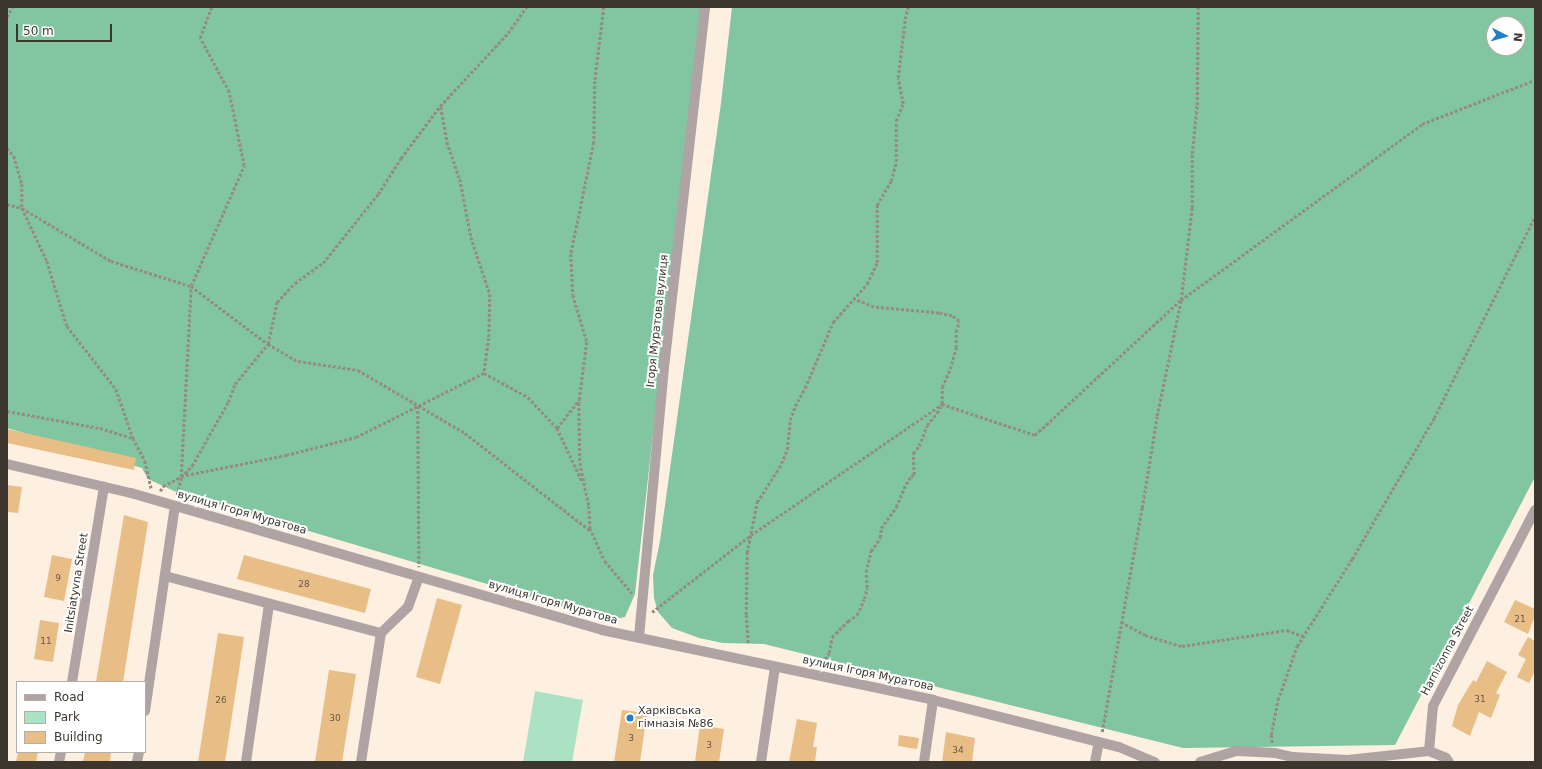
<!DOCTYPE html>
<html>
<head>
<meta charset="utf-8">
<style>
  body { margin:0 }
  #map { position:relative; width:1542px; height:769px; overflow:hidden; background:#fdf0e1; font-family:"DejaVu Sans",sans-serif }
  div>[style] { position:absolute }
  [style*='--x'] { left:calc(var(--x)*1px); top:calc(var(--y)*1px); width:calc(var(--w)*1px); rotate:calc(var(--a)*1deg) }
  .green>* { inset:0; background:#abe2c4 }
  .forest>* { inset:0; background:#81c5a1 }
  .building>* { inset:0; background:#e9bd86 }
  .path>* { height:2.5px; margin-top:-1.25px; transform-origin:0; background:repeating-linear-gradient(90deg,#958c81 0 3px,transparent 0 5px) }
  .minor>* { height:10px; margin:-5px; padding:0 5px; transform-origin:5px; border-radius:5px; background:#afa3a4 }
  .dots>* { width:11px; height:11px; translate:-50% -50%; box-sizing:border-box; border:2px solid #fff; border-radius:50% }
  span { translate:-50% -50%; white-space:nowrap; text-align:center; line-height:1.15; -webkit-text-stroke:4px #fff; paint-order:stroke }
  .number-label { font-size:9px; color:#675845 }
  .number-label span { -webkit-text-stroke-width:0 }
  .street-label { font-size:11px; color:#3c362f }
  .poi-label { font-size:11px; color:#3c362f }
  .left { translate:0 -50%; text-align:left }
  .frame { position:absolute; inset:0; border:8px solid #3c362f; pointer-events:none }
  .legend { position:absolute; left:16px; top:681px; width:130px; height:72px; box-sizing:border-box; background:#fff; border:1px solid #b1afac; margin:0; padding:5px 7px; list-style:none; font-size:12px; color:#3c362f }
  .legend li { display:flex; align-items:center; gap:8px; height:20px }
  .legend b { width:20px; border:1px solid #b1afac }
  .north { position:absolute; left:1486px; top:16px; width:40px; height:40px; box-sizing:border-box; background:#fff; border:1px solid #b1afac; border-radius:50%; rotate:96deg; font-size:11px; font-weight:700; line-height:16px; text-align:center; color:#3c362f }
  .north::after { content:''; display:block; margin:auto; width:14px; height:18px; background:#1f7eca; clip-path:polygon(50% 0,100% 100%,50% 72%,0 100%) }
  .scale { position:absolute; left:16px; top:24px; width:96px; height:18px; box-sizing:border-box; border:2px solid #3c362f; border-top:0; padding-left:5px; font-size:12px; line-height:14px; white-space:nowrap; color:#3c362f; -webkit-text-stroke:3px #fff; paint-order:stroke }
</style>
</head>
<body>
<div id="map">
  <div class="green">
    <div style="clip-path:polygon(535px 691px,583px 700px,572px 762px,523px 762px)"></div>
  </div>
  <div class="forest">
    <div style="clip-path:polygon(7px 7px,701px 7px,635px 594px,625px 617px,610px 620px,588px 614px,174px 491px,148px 479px,142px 468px,7px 428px)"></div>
    <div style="clip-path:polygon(evenodd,732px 7px,1535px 7px,1535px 477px,1395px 745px,1183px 748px,764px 644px,723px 643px,699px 638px,672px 628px,658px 612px,654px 598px,653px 575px,660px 541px,721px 103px,732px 7px,1494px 24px,1518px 24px,1518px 48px,1494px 48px,1494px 24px)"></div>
  </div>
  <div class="building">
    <div style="clip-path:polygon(7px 429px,136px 458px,134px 470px,7px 443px)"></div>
    <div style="clip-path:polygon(7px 485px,22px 487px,18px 513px,7px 512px)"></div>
    <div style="clip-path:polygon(124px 515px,148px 522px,123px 682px,96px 682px)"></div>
    <div style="clip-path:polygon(52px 555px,72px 559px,64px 601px,44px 597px)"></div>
    <div style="clip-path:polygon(244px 555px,371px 589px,365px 613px,237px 579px)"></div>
    <div style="clip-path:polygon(437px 598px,462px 605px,440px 684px,416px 677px)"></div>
    <div style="clip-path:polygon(1515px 600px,1535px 609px,1535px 616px,1528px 634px,1504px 622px)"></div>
    <div style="clip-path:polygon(40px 620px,59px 623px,53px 662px,34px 659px)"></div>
    <div style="clip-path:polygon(218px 633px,244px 637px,225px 762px,198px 762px)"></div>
    <div style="clip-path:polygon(1528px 637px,1535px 641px,1535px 671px,1529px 683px,1517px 677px,1526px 659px,1518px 655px)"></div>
    <div style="clip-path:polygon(1487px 661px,1507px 672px,1496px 693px,1500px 695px,1491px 718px,1479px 712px,1470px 736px,1452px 726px,1458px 705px,1473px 680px,1476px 682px)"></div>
    <div style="clip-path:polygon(329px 670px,356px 674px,342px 762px,315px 762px)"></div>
    <div style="clip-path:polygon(622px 710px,647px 713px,640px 762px,614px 762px)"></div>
    <div style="clip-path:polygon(797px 719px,817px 723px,813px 747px,817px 747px,815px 762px,789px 762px)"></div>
    <div style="clip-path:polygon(700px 725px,724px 729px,719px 762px,695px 762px)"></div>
    <div style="clip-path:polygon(946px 732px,975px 738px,972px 762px,942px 762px)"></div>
    <div style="clip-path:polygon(899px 735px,919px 738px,917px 749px,898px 746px)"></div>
    <div style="clip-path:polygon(18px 752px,38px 752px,36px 762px,16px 762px)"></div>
    <div style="clip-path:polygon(85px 752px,111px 752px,110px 762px,83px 762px)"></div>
  </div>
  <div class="path">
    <div style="--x:604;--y:7;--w:75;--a:96.9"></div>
    <div style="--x:595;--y:81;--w:61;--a:90.9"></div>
    <div style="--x:594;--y:142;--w:114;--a:101.6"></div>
    <div style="--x:571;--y:254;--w:41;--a:87.2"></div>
    <div style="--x:573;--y:295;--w:49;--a:73.4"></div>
    <div style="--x:587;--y:342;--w:62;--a:97.5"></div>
    <div style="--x:579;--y:403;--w:60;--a:89"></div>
    <div style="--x:580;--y:463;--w:44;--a:78.2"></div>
    <div style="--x:589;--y:506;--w:22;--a:87"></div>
    <div style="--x:590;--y:528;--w:36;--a:66"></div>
    <div style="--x:605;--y:561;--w:42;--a:49.8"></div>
    <div style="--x:7;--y:17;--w:11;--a:-63"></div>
    <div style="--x:441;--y:107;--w:36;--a:80"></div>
    <div style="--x:447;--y:142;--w:39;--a:71"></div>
    <div style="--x:460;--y:179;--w:59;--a:79.3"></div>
    <div style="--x:471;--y:237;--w:60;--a:71.6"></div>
    <div style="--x:490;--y:294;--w:44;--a:91.3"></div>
    <div style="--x:489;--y:338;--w:35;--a:98"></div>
    <div style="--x:484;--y:373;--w:50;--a:28.6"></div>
    <div style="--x:528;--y:397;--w:42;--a:46.9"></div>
    <div style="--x:557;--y:428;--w:59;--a:64.7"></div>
    <div style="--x:7;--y:148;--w:11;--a:49"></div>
    <div style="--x:14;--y:156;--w:29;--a:74"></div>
    <div style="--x:22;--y:184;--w:24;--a:90"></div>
    <div style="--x:22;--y:208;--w:59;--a:64.7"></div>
    <div style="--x:47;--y:261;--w:68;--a:72.9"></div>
    <div style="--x:67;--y:326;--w:80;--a:52.1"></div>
    <div style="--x:116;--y:389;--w:52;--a:70.9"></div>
    <div style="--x:7;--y:204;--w:16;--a:15"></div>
    <div style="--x:22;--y:208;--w:104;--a:30.8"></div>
    <div style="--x:111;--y:261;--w:84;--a:17.4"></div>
    <div style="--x:191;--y:286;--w:131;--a:-66.2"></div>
    <div style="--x:244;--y:166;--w:76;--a:-101.5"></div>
    <div style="--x:229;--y:92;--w:61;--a:-118.2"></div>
    <div style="--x:200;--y:38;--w:33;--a:-70"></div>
    <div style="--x:191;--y:286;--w:96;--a:37"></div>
    <div style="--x:268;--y:344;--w:34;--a:30"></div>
    <div style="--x:298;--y:361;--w:61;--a:8.5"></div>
    <div style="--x:358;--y:370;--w:124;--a:30.5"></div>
    <div style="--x:465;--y:433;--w:160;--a:37.9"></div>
    <div style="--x:418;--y:406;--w:161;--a:89.6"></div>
    <div style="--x:7;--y:411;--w:95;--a:10.4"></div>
    <div style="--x:100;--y:428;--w:34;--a:17"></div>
    <div style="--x:133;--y:438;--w:26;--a:62"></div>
    <div style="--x:145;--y:461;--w:28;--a:77"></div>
    <div style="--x:557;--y:428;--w:37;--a:-52"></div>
    <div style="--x:181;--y:476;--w:107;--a:-11.3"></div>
    <div style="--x:286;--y:455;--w:72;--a:-14.4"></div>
    <div style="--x:356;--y:437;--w:143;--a:-26.6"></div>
    <div style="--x:160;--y:491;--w:6;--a:-59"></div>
    <div style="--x:163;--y:486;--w:20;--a:-27"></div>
    <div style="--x:181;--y:477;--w:16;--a:-45"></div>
    <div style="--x:192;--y:466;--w:73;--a:-60.6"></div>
    <div style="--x:228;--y:402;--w:19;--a:-69"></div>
    <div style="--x:235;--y:384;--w:52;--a:-50.5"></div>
    <div style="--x:268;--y:344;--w:43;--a:-77.9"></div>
    <div style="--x:277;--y:302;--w:26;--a:-47"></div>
    <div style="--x:295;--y:283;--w:34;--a:-36"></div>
    <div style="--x:323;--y:263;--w:88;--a:-51.4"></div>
    <div style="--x:378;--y:194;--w:43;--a:-57.4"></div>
    <div style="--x:401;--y:158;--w:65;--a:-53.1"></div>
    <div style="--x:440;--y:106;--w:100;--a:-47"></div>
    <div style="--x:508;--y:33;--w:32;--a:-55"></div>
    <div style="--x:177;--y:495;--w:18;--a:-77"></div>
    <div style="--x:181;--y:477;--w:190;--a:-87"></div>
    <div style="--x:652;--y:612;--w:125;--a:-37.9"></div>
    <div style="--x:751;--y:535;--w:232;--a:-34.4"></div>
    <div style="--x:942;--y:404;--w:98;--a:18.4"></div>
    <div style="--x:1035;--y:435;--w:199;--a:-42.8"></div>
    <div style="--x:1181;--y:300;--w:298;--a:-36.1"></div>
    <div style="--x:1422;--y:124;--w:121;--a:-21.3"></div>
    <div style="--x:1121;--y:622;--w:27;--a:28"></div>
    <div style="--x:1145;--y:635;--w:39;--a:17"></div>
    <div style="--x:1182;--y:646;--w:106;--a:-8.7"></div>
    <div style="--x:1287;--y:630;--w:17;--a:21"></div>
    <div style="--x:748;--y:643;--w:28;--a:-94"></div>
    <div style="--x:746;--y:615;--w:62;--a:-89.1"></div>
    <div style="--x:747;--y:553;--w:52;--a:-78.9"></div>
    <div style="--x:757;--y:502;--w:40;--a:-57.1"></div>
    <div style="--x:779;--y:468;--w:20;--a:-66"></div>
    <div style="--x:787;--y:450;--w:30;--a:-84"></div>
    <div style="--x:790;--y:420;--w:15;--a:-70"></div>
    <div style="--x:795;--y:406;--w:21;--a:-61"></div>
    <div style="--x:805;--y:388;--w:72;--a:-67"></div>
    <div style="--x:833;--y:322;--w:51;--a:-48.2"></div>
    <div style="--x:867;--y:284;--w:23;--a:-65"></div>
    <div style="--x:877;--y:263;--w:58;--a:-90"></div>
    <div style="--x:877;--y:205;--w:28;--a:-60"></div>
    <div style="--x:891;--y:181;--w:20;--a:-75"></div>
    <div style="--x:896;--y:162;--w:41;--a:-90"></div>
    <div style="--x:896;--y:121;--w:18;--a:-68"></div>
    <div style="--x:903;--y:104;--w:26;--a:-101"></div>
    <div style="--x:898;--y:78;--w:59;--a:-83.2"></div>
    <div style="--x:905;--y:19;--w:12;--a:-76"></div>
    <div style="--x:825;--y:659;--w:7;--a:-56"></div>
    <div style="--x:829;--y:653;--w:16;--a:-79"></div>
    <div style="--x:832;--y:637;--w:23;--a:-45"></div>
    <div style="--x:848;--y:621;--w:11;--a:-34"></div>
    <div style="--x:857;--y:615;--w:17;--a:-66"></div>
    <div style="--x:864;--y:599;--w:11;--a:-75"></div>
    <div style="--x:867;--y:588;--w:16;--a:-94"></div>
    <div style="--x:866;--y:572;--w:22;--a:-77"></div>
    <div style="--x:871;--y:551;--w:16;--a:-55"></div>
    <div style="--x:880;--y:538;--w:10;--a:-84"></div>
    <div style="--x:881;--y:528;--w:26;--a:-54"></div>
    <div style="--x:896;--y:507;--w:25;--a:-67"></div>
    <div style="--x:906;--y:484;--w:9;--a:-58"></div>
    <div style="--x:911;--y:476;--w:3;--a:-18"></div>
    <div style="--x:914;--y:475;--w:22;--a:-93"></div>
    <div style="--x:913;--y:453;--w:9;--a:-49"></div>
    <div style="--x:919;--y:446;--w:22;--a:-69"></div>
    <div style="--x:927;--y:425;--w:16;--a:-50"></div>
    <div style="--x:937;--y:413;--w:10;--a:-61"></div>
    <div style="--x:942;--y:404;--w:17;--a:-90"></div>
    <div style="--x:942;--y:387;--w:20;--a:-66"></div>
    <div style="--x:950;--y:369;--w:22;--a:-74"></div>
    <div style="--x:956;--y:348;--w:16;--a:-90"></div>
    <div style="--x:956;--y:332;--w:11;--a:-75"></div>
    <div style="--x:959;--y:321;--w:9;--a:-144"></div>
    <div style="--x:952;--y:316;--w:13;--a:-167"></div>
    <div style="--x:939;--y:313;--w:65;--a:-174.7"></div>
    <div style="--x:874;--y:307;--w:22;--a:-158"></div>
    <div style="--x:1102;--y:732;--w:228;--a:-79.9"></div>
    <div style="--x:1142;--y:508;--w:93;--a:-80.7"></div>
    <div style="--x:1157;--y:416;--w:118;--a:-78.3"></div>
    <div style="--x:1181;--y:300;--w:93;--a:-83.2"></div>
    <div style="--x:1192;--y:208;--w:54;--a:-90"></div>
    <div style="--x:1192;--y:154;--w:49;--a:-84.2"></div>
    <div style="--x:1197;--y:105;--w:98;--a:-89.4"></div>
    <div style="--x:1272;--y:743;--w:8;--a:-97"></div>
    <div style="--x:1271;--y:735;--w:36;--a:-79"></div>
    <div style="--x:1278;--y:700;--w:57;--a:-70.6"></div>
    <div style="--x:1297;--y:646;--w:103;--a:-57.7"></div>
    <div style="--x:1352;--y:559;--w:163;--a:-59.8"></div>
    <div style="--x:1434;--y:418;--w:226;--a:-63.4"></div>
  </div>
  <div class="minor">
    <div style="--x:7;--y:464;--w:127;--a:13.2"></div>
    <div style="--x:131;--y:493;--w:491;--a:16.2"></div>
    <div style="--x:602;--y:630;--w:338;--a:11.9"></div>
    <div style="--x:933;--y:700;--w:192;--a:14.2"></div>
    <div style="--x:1119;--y:747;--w:39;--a:23"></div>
    <div style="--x:165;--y:576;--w:223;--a:14.8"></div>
    <div style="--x:381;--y:633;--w:37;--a:-44"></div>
    <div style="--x:408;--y:607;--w:32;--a:-70"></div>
    <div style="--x:639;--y:637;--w:279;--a:-84.7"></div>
    <div style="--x:665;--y:359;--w:354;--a:-83.5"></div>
    <div style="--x:72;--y:682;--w:198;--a:-80.7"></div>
    <div style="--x:145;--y:711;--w:207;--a:-81.7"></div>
    <div style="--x:1429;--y:751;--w:45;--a:-84.9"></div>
    <div style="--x:1433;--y:706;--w:221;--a:-62.5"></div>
    <div style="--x:59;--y:762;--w:10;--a:-79"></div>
    <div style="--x:137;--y:762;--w:10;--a:-79"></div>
    <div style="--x:246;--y:762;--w:160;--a:-81.7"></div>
    <div style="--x:361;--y:762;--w:131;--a:-81.2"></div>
    <div style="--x:761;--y:762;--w:96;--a:-81.6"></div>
    <div style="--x:924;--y:762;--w:63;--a:-81.7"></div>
    <div style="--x:1095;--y:762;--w:20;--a:-79"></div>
    <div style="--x:1200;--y:762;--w:39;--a:-17"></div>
    <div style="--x:1237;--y:751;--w:38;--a:3"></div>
    <div style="--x:1275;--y:753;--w:17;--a:13"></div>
    <div style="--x:1292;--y:757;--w:56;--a:3.1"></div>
    <div style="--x:1348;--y:760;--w:81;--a:-6.3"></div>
    <div style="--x:1429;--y:751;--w:18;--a:22"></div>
    <div style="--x:1446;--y:758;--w:5;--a:53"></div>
  </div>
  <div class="dots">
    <div style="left:630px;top:718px;background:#1f7eca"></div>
  </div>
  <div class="number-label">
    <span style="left:58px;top:578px">9</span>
    <span style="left:304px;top:584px">28</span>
    <span style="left:1520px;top:619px">21</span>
    <span style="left:46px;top:641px">11</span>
    <span style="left:1480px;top:699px">31</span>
    <span style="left:221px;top:700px">26</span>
    <span style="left:335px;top:718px">30</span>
    <span style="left:631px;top:738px">3</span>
    <span style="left:709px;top:745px">3</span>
    <span style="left:958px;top:750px">34</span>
  </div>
  <div class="street-label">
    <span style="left:658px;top:321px;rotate:-84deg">Ігоря Муратова вулиця</span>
    <span style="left:242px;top:513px;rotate:16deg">вулиця Ігоря Муратова</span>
    <span style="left:77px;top:583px;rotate:-81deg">Initsiatyvna Street</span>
    <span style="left:553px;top:603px;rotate:16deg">вулиця Ігоря Муратова</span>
    <span style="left:1448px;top:651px;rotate:-62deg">Harnizonna Street</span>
    <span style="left:868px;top:674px;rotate:12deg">вулиця Ігоря Муратова</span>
  </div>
  <div class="poi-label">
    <span class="left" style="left:638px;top:718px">Харківська<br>гімназія №86</span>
  </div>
  <div class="frame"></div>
  <ul class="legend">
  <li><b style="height:5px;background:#afa3a4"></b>Road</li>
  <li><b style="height:11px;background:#abe2c4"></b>Park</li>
  <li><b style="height:11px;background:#e9bd86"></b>Building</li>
  </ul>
  <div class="north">N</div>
  <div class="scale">50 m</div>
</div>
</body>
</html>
